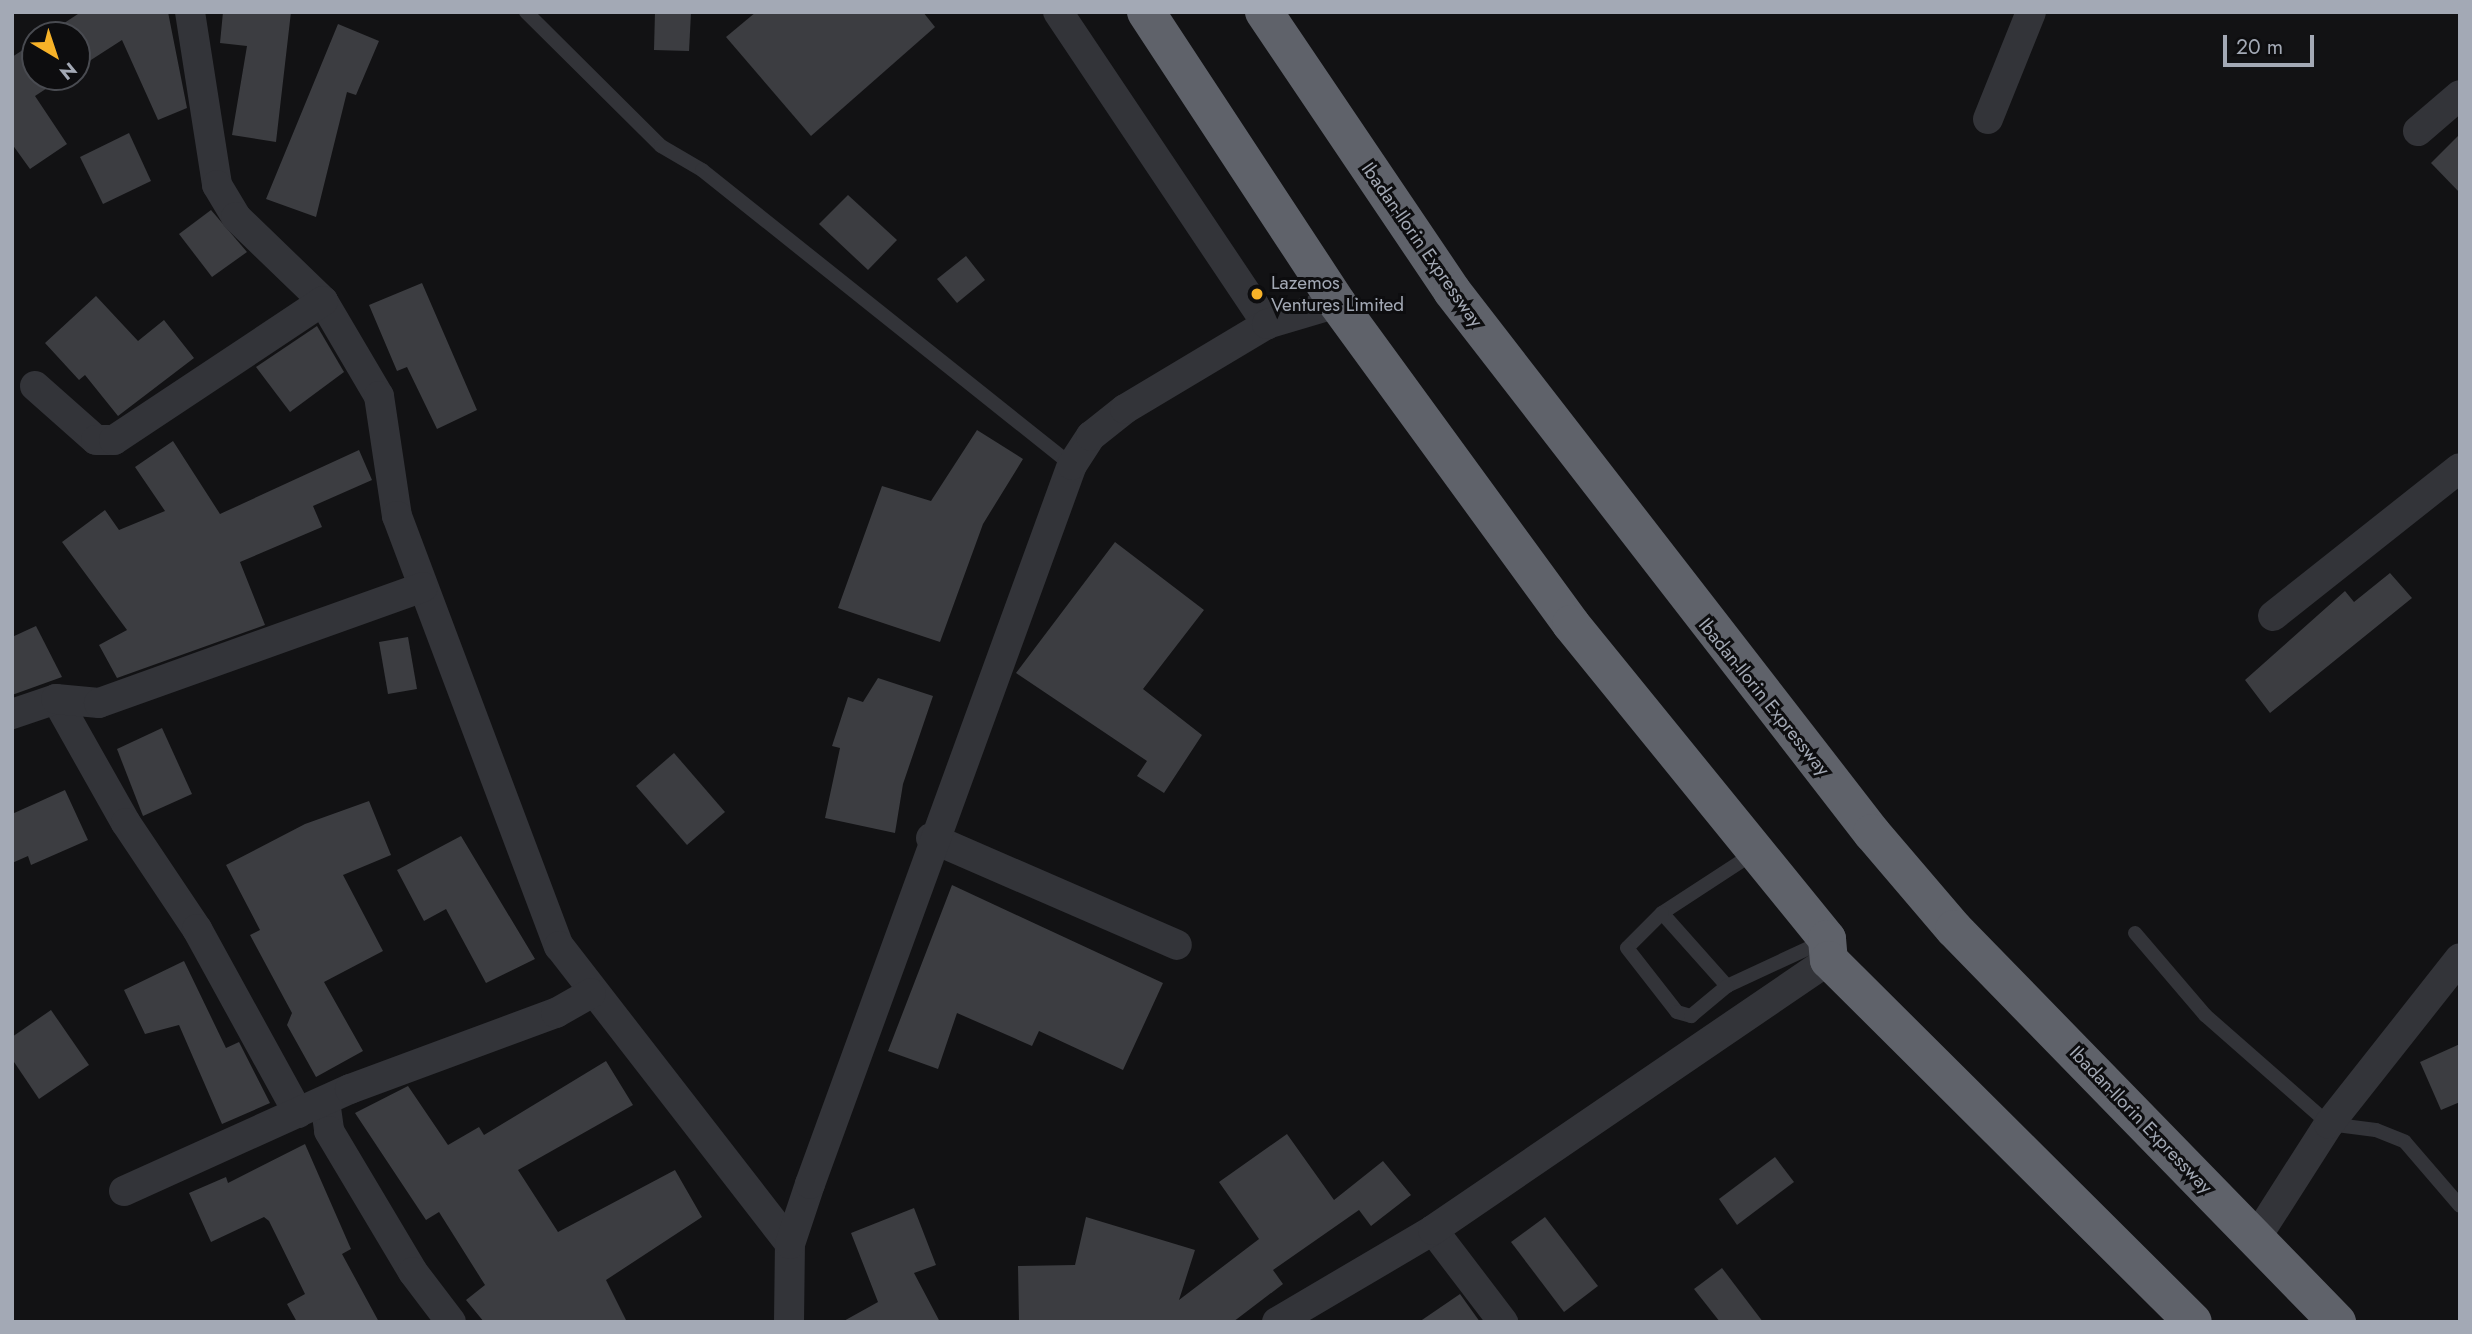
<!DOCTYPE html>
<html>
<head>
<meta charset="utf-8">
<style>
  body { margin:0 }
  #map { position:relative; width:2472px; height:1334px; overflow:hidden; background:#121214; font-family:Jost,sans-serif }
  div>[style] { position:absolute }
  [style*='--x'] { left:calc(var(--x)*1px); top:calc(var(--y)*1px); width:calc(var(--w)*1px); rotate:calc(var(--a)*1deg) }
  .building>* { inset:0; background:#3c3d41 }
  .lane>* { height:14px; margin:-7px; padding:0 7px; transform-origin:7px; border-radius:7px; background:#333439 }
  .street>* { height:30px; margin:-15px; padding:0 15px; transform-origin:15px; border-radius:15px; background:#333439 }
  .highway>* { height:38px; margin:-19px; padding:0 19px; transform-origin:19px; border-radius:19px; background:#5f626a }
  .dots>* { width:19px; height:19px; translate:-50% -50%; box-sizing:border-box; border:4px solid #0d0d0f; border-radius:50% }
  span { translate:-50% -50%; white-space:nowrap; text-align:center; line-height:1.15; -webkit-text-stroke:6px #0d0d0f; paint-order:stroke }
  .street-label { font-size:19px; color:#a3a9b5 }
  .poi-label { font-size:19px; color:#a3a9b5 }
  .left { translate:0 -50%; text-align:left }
  .frame { position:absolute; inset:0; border:14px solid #a3a9b5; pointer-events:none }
  .north { position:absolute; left:21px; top:21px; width:70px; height:70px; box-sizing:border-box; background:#0d0d0f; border:2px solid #494b51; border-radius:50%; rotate:141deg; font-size:19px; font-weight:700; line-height:28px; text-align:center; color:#a3a9b5 }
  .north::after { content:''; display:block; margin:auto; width:24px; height:32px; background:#f7b228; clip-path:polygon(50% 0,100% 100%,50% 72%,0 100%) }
  .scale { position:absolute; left:2223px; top:35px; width:91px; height:32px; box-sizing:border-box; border:4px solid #a3a9b5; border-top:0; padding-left:9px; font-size:21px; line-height:24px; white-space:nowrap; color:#a3a9b5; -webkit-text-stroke:5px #0d0d0f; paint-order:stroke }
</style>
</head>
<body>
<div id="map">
  <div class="building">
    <div style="clip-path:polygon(81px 12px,168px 12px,187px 108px,158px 120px,122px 40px,77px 69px,77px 35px,46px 35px)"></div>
    <div style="clip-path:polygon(223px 12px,291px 12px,276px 142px,232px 135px,247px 46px,220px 43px)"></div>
    <div style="clip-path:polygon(655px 12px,691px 13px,689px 51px,654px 50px)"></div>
    <div style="clip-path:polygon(756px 12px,923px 12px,935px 27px,811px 136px,726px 37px)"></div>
    <div style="clip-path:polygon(338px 24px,379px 41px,356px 95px,347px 92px,316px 217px,266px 199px)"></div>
    <div style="clip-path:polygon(35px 42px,35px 77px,64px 77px,35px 96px,67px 144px,30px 169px,12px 144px,12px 57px)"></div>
    <div style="clip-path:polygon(129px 133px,151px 181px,103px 204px,80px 157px)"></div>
    <div style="clip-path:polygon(2460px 134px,2460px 193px,2431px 163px)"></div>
    <div style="clip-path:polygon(848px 195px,897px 240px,868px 270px,819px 224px)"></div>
    <div style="clip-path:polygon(211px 210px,247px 252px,212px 277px,179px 234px)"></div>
    <div style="clip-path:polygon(966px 256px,985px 280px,957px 303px,937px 279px)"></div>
    <div style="clip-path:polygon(422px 283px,477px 410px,437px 429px,407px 367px,397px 371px,369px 305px)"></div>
    <div style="clip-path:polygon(96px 296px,138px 341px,164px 320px,194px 358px,118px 416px,85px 375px,79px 380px,45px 343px)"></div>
    <div style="clip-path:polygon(317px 326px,344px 372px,290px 412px,256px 367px)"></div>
    <div style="clip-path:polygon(977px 430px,1023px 459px,983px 524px,940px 642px,838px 608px,882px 486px,931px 501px)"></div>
    <div style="clip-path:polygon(173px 441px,220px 514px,359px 450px,372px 480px,313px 506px,322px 527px,240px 562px,265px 625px,117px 678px,99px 645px,127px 630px,62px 542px,105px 510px,119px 530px,165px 511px,135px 467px)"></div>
    <div style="clip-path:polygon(1115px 542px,1204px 610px,1143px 689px,1202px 735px,1164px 793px,1137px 776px,1147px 761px,1016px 673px)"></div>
    <div style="clip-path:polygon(2390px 573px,2412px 598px,2270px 713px,2245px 680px,2345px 591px,2354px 602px)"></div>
    <div style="clip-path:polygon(36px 626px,62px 677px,12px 695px,12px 637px)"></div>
    <div style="clip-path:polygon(408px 637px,417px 689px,388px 694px,379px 642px)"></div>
    <div style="clip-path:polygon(878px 678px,933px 696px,903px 784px,895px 833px,825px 818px,840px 748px,832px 746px,848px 697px,863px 702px)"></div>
    <div style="clip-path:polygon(162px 728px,192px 794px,143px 816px,117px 749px)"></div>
    <div style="clip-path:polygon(674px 753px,725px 812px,687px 845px,636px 786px)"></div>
    <div style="clip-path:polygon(65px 790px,88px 840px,31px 865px,28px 856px,12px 863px,12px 814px)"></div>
    <div style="clip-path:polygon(369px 801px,391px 855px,343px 875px,383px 951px,324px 982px,363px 1051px,316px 1077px,287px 1025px,292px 1013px,250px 935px,260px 930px,226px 865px,305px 824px)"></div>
    <div style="clip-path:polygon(461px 836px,535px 959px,486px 983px,446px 909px,424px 921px,397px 870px)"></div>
    <div style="clip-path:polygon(952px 885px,1163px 983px,1123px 1070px,1039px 1031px,1032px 1046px,957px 1013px,938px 1069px,888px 1051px)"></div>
    <div style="clip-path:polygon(184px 961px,226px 1048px,239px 1042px,270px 1103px,222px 1124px,179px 1025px,145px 1034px,124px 990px)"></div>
    <div style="clip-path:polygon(51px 1010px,89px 1065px,39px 1099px,12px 1059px,12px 1037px)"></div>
    <div style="clip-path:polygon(2460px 1044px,2460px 1102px,2441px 1110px,2420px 1062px)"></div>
    <div style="clip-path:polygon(606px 1061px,633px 1105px,518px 1170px,558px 1232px,675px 1170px,702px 1217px,606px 1280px,627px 1322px,484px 1322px,466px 1300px,485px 1285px,439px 1212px,426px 1220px,355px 1113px,408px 1086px,448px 1145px,479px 1127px,484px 1135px)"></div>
    <div style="clip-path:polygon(1287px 1134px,1334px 1200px,1383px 1161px,1411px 1195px,1371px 1226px,1359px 1210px,1273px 1270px,1283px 1284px,1233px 1322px,1019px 1322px,1018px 1266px,1075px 1265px,1086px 1217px,1195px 1250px,1179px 1300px,1259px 1239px,1219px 1182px)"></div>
    <div style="clip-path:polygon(305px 1144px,351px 1249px,342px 1254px,379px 1322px,297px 1322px,287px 1304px,305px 1294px,269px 1221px,264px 1217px,211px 1242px,189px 1193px,226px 1177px,228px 1183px)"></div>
    <div style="clip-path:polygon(1775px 1157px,1794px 1182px,1737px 1225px,1719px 1199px)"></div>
    <div style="clip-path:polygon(914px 1208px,936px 1265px,914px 1273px,940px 1322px,842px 1322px,878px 1302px,851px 1233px)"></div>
    <div style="clip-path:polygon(1545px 1217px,1598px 1286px,1564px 1312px,1511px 1242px)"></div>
    <div style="clip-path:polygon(1722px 1268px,1763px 1322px,1720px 1322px,1694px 1289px)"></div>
    <div style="clip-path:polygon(1460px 1294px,1480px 1322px,1419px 1322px)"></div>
  </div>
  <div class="lane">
    <div style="--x:526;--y:12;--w:190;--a:44.8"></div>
    <div style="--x:661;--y:146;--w:48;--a:30.3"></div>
    <div style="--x:702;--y:170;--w:473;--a:38.6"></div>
    <div style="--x:1754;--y:853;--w:110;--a:146.9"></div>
    <div style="--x:1662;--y:913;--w:98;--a:48.3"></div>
    <div style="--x:1727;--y:986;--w:109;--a:-24.9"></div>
    <div style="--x:1662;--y:913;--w:49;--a:135"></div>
    <div style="--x:1627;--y:948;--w:81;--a:52"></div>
    <div style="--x:1677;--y:1012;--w:15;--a:16"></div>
    <div style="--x:1691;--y:1016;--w:47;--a:-39.8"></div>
    <div style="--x:2135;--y:933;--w:108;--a:49.5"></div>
    <div style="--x:2205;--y:1015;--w:165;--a:41.3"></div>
    <div style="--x:2329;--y:1124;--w:47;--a:7.3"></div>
    <div style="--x:2376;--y:1130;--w:31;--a:22"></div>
    <div style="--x:2405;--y:1142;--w:84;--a:49.3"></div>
  </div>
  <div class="street">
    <div style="--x:190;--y:12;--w:175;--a:81.1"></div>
    <div style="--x:217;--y:185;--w:37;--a:59"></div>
    <div style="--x:236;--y:217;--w:121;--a:44"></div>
    <div style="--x:323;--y:301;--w:110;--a:59.5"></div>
    <div style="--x:379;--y:396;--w:121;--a:81.5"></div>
    <div style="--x:397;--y:516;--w:460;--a:69.4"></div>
    <div style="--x:559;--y:946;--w:377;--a:52.2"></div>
    <div style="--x:1058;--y:12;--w:376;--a:56.2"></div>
    <div style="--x:1988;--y:119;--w:115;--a:-68.1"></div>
    <div style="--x:2418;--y:131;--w:55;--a:-40.6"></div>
    <div style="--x:35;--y:386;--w:81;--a:41.5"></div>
    <div style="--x:96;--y:440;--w:18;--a:0"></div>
    <div style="--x:114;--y:440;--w:251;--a:-33.6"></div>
    <div style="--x:2273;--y:616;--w:238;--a:-38.4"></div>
    <div style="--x:56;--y:699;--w:142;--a:60.6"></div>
    <div style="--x:126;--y:823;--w:128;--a:56.2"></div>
    <div style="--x:197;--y:929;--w:210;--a:61.2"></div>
    <div style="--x:12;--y:714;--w:46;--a:-18.8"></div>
    <div style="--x:56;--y:699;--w:43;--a:5.3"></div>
    <div style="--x:99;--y:703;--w:344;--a:-19.7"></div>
    <div style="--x:931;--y:838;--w:268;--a:23.5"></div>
    <div style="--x:325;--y:1101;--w:30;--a:82"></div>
    <div style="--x:329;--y:1131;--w:164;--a:59.2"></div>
    <div style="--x:413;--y:1272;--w:63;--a:52.8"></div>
    <div style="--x:124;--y:1191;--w:248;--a:-24.3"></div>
    <div style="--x:350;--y:1089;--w:220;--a:-20.3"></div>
    <div style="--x:556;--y:1013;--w:40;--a:-29.7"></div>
    <div style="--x:1433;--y:1230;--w:116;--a:52.7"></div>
    <div style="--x:2256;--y:1238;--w:135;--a:-57.4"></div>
    <div style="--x:2329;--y:1124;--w:211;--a:-51.7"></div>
    <div style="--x:789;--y:1322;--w:78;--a:-89.3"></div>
    <div style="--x:790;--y:1244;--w:63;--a:-71.6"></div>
    <div style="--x:810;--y:1184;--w:765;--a:-69.98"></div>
    <div style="--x:1072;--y:465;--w:35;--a:-57"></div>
    <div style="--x:1091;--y:436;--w:43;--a:-38.5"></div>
    <div style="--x:1125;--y:409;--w:165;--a:-30.9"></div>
    <div style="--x:1267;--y:324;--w:73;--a:-16.7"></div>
    <div style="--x:1277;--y:1322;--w:181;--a:-30.5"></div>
    <div style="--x:1433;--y:1230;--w:479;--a:-34.3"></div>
  </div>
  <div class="highway">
    <div style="--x:1146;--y:12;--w:348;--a:56.7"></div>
    <div style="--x:1337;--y:303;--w:397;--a:53.9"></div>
    <div style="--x:1571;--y:624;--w:406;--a:50.9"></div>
    <div style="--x:1827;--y:939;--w:21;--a:85"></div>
    <div style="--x:1829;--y:960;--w:513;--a:44.84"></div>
    <div style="--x:1264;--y:12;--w:336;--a:56"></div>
    <div style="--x:1452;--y:291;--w:686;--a:52.23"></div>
    <div style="--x:1872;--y:833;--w:126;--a:49.5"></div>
    <div style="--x:1954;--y:929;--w:549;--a:45.74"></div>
  </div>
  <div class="dots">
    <div style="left:1257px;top:294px;background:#f7b228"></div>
  </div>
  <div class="street-label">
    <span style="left:1422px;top:245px;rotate:55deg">Ibadan-Ilorin Expressway</span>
    <span style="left:1764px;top:697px;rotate:51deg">Ibadan-Ilorin Expressway</span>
    <span style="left:2141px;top:1120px;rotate:46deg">Ibadan-Ilorin Expressway</span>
  </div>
  <div class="poi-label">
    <span class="left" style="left:1271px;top:294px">Lazemos<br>Ventures Limited</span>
  </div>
  <div class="frame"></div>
  <div class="north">N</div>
  <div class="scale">20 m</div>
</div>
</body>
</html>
